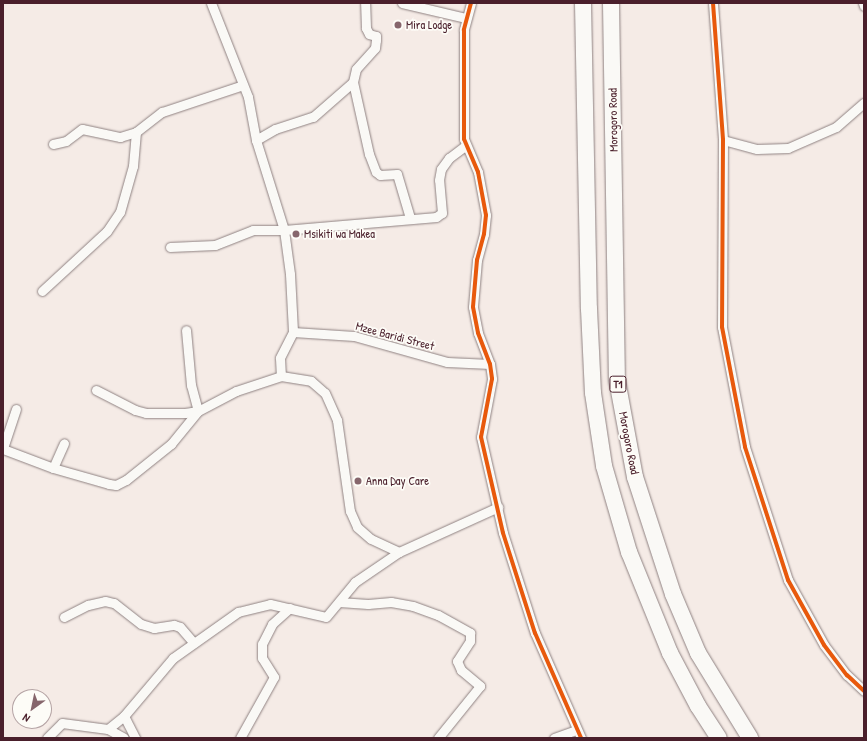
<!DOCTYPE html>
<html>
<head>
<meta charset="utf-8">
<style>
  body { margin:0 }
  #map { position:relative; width:867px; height:741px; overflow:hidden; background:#f5ebe6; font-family:"Patrick Hand",sans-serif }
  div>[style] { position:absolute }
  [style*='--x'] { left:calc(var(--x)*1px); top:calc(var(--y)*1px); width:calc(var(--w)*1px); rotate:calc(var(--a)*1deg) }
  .roads { filter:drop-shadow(0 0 1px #8f8282) drop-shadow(0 0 1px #8f8282) }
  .street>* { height:9px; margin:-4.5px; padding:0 4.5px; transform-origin:4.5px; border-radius:4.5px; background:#faf9f6 }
  .highway>* { height:16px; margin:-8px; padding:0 8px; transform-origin:8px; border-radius:8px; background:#faf9f6 }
  .cycleway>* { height:4px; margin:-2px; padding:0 2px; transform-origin:2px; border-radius:2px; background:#e8590c }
  .dots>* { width:11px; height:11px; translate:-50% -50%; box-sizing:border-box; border:2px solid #fdfcf7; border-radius:50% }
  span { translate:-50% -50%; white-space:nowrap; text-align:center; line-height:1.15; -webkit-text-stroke:3.5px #fdfcf7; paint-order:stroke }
  .shield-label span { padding:1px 3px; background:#fdfcf7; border:1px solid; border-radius:3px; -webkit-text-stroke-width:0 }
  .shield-label { font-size:11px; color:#4a1f2b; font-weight:700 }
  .poi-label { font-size:12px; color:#4a1f2b }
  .left { translate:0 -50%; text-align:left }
  .street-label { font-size:12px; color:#4a1f2b }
  .frame { position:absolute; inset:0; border:4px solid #4a1f2b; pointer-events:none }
  .north { position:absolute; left:12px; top:689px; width:40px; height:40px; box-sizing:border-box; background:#fdfcf7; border:1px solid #b5a4a5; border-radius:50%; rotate:213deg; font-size:11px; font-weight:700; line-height:16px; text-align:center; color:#4a1f2b }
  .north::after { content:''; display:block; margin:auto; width:14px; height:18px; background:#86666c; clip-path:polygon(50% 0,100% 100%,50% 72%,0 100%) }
</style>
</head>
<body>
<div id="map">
  <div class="roads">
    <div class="street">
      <div style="--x:211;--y:3;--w:101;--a:68.5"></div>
      <div style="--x:248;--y:97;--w:44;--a:79.5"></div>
      <div style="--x:256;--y:140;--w:94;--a:72.7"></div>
      <div style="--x:284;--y:230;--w:44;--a:82.2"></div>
      <div style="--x:290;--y:274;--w:58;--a:87"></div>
      <div style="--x:293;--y:332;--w:29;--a:117"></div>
      <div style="--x:280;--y:358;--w:18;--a:87"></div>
      <div style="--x:402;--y:3;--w:66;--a:13.2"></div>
      <div style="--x:471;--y:3;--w:28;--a:105"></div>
      <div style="--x:464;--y:30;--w:109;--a:90"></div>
      <div style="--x:464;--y:139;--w:36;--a:67"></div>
      <div style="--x:478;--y:172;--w:44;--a:79.5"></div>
      <div style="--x:486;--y:215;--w:19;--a:96"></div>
      <div style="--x:484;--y:234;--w:27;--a:105"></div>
      <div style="--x:477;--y:260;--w:47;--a:94.9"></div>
      <div style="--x:473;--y:307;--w:26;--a:79"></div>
      <div style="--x:478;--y:333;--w:33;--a:69"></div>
      <div style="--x:490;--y:364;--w:15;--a:82"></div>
      <div style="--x:492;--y:379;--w:59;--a:100.7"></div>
      <div style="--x:481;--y:437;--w:98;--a:77.1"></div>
      <div style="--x:503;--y:533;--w:105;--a:72.3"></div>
      <div style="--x:535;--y:633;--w:115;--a:66.3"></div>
      <div style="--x:713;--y:3;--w:137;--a:85.8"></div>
      <div style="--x:723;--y:140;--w:187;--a:90.3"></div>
      <div style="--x:722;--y:327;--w:122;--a:79.1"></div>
      <div style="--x:745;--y:447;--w:140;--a:72.1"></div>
      <div style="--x:788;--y:580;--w:74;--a:61"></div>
      <div style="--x:824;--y:645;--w:38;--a:53"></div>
      <div style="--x:847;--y:675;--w:23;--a:43"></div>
      <div style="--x:863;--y:3;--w:3;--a:72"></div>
      <div style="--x:353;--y:82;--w:74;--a:77.5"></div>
      <div style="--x:369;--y:154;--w:19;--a:69"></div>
      <div style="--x:376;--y:172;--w:5;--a:37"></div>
      <div style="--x:380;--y:175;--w:17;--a:-3"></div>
      <div style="--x:397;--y:174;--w:46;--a:73.5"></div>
      <div style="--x:256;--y:140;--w:22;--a:-30"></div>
      <div style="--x:275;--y:129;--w:40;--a:-18"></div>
      <div style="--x:313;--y:117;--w:53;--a:-41.2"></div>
      <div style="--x:353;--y:82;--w:13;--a:-77"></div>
      <div style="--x:356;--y:69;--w:28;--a:-48"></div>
      <div style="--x:375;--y:48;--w:8;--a:-83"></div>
      <div style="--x:376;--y:40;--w:4;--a:-90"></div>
      <div style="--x:376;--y:36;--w:7;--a:-164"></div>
      <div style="--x:369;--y:34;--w:7;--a:-117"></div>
      <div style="--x:366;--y:28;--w:25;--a:-92"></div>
      <div style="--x:723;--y:140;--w:35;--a:15"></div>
      <div style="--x:757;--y:149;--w:31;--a:-2"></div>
      <div style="--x:788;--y:148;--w:52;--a:-23.6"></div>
      <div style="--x:836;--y:127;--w:37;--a:-41"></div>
      <div style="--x:53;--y:144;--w:13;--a:-13"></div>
      <div style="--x:66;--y:141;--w:20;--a:-37"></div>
      <div style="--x:82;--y:129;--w:39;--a:12"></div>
      <div style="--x:120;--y:137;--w:17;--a:-17"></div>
      <div style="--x:170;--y:247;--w:45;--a:-2.5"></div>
      <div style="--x:215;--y:245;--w:41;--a:-21.5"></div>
      <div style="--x:253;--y:230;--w:31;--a:0"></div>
      <div style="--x:284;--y:230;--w:153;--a:-4.9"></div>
      <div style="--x:436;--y:217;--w:7;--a:-34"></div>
      <div style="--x:442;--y:213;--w:33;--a:-95"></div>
      <div style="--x:439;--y:180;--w:11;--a:-80"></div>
      <div style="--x:441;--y:169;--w:14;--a:-54"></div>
      <div style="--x:449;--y:158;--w:21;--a:-37"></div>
      <div style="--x:42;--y:291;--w:88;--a:-42.7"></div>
      <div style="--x:107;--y:231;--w:23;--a:-56"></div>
      <div style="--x:120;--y:212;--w:48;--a:-74.2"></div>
      <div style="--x:133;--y:166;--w:34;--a:-85"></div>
      <div style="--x:136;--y:132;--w:33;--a:-38"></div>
      <div style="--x:162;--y:112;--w:85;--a:-18.4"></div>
      <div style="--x:293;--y:332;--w:61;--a:3.8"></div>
      <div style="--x:354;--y:336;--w:97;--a:15.6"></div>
      <div style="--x:447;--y:362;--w:43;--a:2.7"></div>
      <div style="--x:96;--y:390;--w:44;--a:27.1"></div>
      <div style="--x:135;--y:410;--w:11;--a:15"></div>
      <div style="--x:146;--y:413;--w:39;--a:0"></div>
      <div style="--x:185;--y:413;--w:13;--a:-9"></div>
      <div style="--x:198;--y:411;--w:43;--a:-27.8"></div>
      <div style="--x:236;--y:391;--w:47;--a:-18.4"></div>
      <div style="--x:281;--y:376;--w:30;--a:9"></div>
      <div style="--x:311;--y:381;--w:18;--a:41"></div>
      <div style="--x:325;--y:393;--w:30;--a:66"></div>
      <div style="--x:337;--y:420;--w:92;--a:81.9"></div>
      <div style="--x:350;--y:511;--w:17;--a:66"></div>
      <div style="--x:357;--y:527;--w:18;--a:41"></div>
      <div style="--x:371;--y:539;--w:31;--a:25"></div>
      <div style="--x:3;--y:448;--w:41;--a:-71.6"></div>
      <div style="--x:3;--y:449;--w:53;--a:20.8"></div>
      <div style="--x:53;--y:468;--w:58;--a:15.9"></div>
      <div style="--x:109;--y:484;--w:7;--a:8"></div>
      <div style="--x:116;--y:485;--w:11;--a:-27"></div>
      <div style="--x:126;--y:480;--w:58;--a:-38.7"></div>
      <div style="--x:171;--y:444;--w:43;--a:-50.7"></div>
      <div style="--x:198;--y:411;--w:27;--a:-105"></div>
      <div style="--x:191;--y:385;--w:55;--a:-95.2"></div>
      <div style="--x:53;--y:468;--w:27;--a:-66"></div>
      <div style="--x:339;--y:602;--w:29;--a:4"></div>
      <div style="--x:368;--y:604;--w:23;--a:-5"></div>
      <div style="--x:391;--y:602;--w:22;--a:10"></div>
      <div style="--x:413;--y:606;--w:27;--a:20"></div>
      <div style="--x:438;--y:615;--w:37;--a:29"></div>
      <div style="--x:470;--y:633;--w:8;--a:90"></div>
      <div style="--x:470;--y:641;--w:24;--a:123"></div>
      <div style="--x:457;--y:661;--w:10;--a:66"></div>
      <div style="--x:461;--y:670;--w:25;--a:40"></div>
      <div style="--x:480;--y:686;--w:67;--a:128.9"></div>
      <div style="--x:64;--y:617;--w:27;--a:-27"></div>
      <div style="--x:88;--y:605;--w:17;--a:-13"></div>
      <div style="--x:105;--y:601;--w:9;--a:13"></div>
      <div style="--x:114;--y:603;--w:34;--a:38"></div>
      <div style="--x:141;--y:624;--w:14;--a:17"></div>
      <div style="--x:154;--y:628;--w:20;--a:-9"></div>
      <div style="--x:174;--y:625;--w:6;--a:18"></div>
      <div style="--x:180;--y:627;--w:21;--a:49"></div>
      <div style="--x:124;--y:716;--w:25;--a:63"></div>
      <div style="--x:108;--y:729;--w:18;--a:29"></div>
      <div style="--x:47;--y:738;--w:21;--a:-45"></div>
      <div style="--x:62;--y:723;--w:46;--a:7.4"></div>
      <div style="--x:108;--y:729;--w:21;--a:-39"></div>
      <div style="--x:124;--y:716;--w:76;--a:-49.8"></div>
      <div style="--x:173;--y:658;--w:80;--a:-35.3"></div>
      <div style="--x:238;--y:612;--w:33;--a:-14"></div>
      <div style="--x:270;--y:604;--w:57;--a:13.1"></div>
      <div style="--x:326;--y:617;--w:45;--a:-50.4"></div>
      <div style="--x:355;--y:582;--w:53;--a:-34.3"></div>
      <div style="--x:399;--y:552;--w:109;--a:-24.4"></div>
      <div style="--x:240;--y:738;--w:70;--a:-60.9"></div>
      <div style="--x:274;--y:677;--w:22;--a:-122"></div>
      <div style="--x:262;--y:658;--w:14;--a:-90"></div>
      <div style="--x:262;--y:644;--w:22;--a:-63"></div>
      <div style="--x:272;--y:624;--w:24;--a:-42"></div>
      <div style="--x:554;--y:738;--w:23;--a:-20"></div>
    </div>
    <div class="highway">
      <div style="--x:583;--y:3;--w:306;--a:88.9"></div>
      <div style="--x:589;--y:309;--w:84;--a:87.3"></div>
      <div style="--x:593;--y:393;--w:74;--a:81.4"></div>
      <div style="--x:604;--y:466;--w:90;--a:73.8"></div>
      <div style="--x:629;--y:552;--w:109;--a:67.9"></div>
      <div style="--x:670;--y:653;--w:60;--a:62.2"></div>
      <div style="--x:698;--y:706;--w:38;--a:57"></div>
      <div style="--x:611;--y:3;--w:377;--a:89.1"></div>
      <div style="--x:617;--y:380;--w:99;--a:79.5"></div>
      <div style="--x:635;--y:477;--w:123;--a:72"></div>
      <div style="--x:673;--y:594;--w:64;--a:67"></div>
      <div style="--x:698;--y:653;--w:100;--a:58.5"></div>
    </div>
  </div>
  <div class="cycleway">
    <div style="--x:471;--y:3;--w:28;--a:105"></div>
    <div style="--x:464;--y:30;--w:109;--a:90"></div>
    <div style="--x:464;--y:139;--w:36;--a:67"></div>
    <div style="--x:478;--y:172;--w:44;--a:79.5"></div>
    <div style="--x:486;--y:215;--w:19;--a:96"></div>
    <div style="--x:484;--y:234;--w:27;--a:105"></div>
    <div style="--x:477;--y:260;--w:47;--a:94.9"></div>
    <div style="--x:473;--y:307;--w:26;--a:79"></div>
    <div style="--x:478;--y:333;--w:33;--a:69"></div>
    <div style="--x:490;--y:364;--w:15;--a:82"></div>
    <div style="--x:492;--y:379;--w:59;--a:100.7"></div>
    <div style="--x:481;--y:437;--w:98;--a:77.1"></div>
    <div style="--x:503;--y:533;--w:105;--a:72.3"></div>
    <div style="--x:535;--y:633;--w:115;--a:66.3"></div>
    <div style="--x:713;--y:3;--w:137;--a:85.8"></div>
    <div style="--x:723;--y:140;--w:187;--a:90.3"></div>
    <div style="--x:722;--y:327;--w:122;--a:79.1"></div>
    <div style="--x:745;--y:447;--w:140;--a:72.1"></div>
    <div style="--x:788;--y:580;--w:74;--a:61"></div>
    <div style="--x:824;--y:645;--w:38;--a:53"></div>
    <div style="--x:847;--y:675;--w:23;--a:43"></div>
  </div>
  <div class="dots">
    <div style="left:398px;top:25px;background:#86666c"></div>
    <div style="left:296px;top:234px;background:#86666c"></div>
    <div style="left:358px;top:481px;background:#86666c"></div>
  </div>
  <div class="shield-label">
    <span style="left:618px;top:384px">T1</span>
  </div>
  <div class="poi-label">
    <span class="left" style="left:406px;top:25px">Mira Lodge</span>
    <span class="left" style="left:304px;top:234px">Msikiti wa Makea</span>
    <span class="left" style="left:366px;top:481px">Anna Day Care</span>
  </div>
  <div class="street-label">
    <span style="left:613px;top:120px;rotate:-91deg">Morogoro Road</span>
    <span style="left:395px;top:336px;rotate:15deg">Mzee Baridi Street</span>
    <span style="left:629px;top:443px;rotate:79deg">Morogoro Road</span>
  </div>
  <div class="frame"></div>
  <div class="north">N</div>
</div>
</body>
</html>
